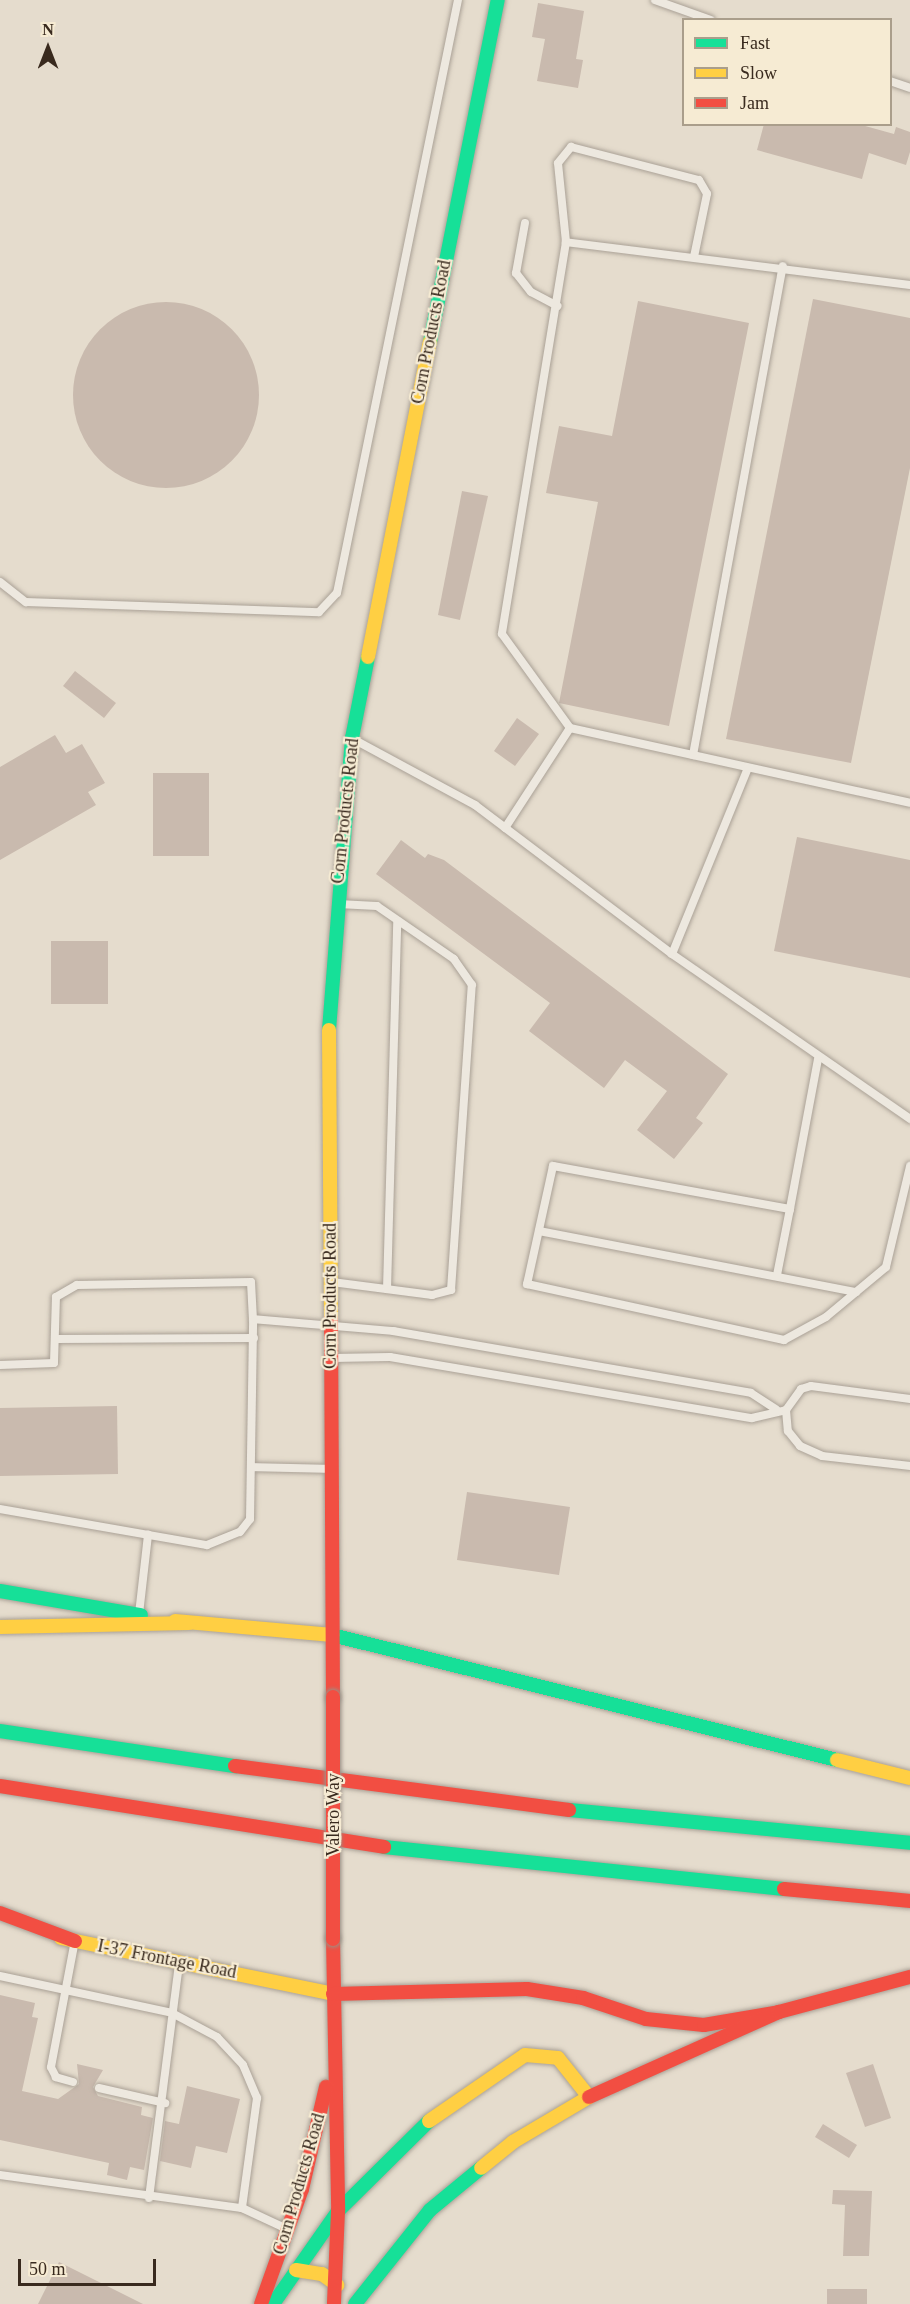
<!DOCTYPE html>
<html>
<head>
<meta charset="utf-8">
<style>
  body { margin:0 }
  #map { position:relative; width:910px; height:2304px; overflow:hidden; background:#e5dccd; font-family:Georgia,serif }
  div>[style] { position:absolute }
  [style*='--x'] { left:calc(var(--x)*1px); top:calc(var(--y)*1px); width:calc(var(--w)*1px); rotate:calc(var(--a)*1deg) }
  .building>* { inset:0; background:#c9baae }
  .round { border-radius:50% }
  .roads { filter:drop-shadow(0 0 2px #aaa196) drop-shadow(0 0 2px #aaa196) }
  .lane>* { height:8px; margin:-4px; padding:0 4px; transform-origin:4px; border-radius:4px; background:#ede8df }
  .fast>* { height:14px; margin:-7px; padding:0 7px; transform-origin:7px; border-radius:7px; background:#16e098 }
  .slow>* { height:14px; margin:-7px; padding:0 7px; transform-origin:7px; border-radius:7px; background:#ffcf43 }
  .jam>* { height:14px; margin:-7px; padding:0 7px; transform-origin:7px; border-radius:7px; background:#f24e42 }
  .bridges { filter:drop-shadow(0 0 2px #9a9186) drop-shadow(0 0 2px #9a9186) }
  .jam-bridge>* { height:14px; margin:-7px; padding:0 7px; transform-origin:7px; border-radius:7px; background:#f24e42 }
  span { translate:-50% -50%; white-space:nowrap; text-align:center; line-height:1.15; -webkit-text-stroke:4.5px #f6ebd3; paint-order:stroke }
  .street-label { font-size:18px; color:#392a1e }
  .legend { position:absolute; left:682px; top:18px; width:210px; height:108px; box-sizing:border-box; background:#f6ebd3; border:2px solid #aa9e8b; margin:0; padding:8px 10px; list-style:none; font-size:18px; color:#392a1e }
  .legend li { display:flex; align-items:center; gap:12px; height:30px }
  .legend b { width:30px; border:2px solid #aa9e8b }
  .north { position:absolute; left:18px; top:18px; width:60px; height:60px; -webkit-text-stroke:4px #f6ebd3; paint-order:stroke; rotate:0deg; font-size:16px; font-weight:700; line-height:24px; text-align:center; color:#392a1e }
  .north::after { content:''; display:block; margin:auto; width:21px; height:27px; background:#392a1e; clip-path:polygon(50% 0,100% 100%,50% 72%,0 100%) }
  .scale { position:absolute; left:18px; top:2259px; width:138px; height:27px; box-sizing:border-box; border:3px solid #392a1e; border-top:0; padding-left:8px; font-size:18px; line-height:21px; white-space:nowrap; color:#392a1e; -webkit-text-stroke:4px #f6ebd3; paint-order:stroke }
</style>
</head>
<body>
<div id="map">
  <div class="building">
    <div style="clip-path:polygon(538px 3px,584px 11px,576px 59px,583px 60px,578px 88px,537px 81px,545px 39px,532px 37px)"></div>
    <div style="clip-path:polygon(764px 124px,858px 124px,894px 134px,896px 127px,910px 132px,910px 152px,906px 165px,869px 153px,862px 179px,757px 150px)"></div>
    <div style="clip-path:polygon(813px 299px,910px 318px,910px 468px,851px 763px,726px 739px)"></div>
    <div style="clip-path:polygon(638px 301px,749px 323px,669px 726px,559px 703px,598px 502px,546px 493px,559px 426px,612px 436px)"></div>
    <div class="round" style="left:73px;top:302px;width:186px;height:186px"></div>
    <div style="clip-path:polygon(462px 491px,488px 496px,460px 620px,438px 615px)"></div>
    <div style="clip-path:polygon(75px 671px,116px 703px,104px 718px,63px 686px)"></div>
    <div style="clip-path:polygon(517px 718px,539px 734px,515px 766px,494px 751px)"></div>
    <div style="clip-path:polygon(55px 735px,66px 753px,82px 744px,105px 783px,88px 792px,96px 805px,0 860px,0 767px)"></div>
    <div style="clip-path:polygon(153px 773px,209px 773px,209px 856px,153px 856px)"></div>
    <div style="clip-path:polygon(797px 837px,910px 860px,910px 978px,774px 951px)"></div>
    <div style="clip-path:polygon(401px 840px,425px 858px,428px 854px,444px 860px,728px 1074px,696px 1118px,703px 1123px,674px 1159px,637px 1130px,667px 1091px,625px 1060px,604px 1088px,529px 1031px,550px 1003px,376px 874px)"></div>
    <div style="clip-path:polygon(51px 941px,108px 941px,108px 1004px,51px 1004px)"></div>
    <div style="clip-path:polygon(117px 1406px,118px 1474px,0 1476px,0 1408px)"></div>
    <div style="clip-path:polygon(467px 1492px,570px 1507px,559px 1575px,457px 1560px)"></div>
    <div style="clip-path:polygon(0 1995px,35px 2003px,32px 2017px,38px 2018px,22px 2091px,58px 2099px,79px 2084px,77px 2064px,103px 2070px,93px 2087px,98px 2096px,142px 2107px,141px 2115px,153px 2118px,144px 2170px,130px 2167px,127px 2180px,107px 2175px,109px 2163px,0 2140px)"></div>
    <div style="clip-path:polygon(873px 2064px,891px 2118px,865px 2127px,846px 2073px)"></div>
    <div style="clip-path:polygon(187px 2086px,240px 2099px,227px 2153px,196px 2146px,191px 2168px,160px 2161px,165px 2121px,179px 2124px)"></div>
    <div style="clip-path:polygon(823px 2124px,857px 2145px,849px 2158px,815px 2137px)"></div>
    <div style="clip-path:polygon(833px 2190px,872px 2191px,869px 2256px,843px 2256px,845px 2205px,832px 2204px)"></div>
    <div style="clip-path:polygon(59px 2262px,143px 2304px,38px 2304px)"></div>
    <div style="clip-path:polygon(827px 2289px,867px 2289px,867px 2304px,827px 2304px)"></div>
  </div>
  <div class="roads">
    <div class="lane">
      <div style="--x:655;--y:0;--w:59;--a:19.7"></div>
      <div style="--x:890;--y:81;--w:21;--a:19"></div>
      <div style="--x:525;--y:223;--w:51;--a:100.2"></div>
      <div style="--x:516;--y:273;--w:24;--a:52"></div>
      <div style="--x:531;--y:292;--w:30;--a:28"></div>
      <div style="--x:566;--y:242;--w:79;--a:-95.8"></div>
      <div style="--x:558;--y:163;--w:21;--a:-51"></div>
      <div style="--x:571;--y:147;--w:132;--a:14.5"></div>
      <div style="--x:699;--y:180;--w:16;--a:60"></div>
      <div style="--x:707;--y:194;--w:64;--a:101.7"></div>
      <div style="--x:910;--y:285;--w:347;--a:-172.9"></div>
      <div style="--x:566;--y:242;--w:397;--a:99.3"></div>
      <div style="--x:502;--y:634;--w:116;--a:54.1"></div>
      <div style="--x:570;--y:728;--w:348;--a:12.4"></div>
      <div style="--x:0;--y:582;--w:33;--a:38"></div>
      <div style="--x:26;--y:602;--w:293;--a:2"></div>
      <div style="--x:319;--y:612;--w:26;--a:-47"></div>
      <div style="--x:337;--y:593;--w:605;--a:-78.47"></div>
      <div style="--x:353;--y:739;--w:139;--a:28.4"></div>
      <div style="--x:475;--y:805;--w:247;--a:37.1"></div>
      <div style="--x:672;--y:954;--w:290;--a:34.7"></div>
      <div style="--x:693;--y:755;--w:497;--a:-79.6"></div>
      <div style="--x:505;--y:828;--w:119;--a:-57"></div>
      <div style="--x:672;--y:954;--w:201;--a:-67.8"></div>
      <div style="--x:818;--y:1059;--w:153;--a:100.6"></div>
      <div style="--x:790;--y:1209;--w:241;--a:-169.7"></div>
      <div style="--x:553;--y:1166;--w:121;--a:102.4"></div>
      <div style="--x:527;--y:1284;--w:263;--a:12.3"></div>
      <div style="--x:784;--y:1340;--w:48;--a:-28.7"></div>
      <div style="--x:826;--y:1317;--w:78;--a:-39.8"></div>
      <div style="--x:886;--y:1267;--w:104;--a:-76.6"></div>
      <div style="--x:539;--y:1231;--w:323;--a:10.9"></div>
      <div style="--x:777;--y:1275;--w:67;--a:-78.9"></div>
      <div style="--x:332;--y:1282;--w:101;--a:7.4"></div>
      <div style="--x:432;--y:1295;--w:20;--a:-15"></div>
      <div style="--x:451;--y:1290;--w:306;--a:-86.1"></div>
      <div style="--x:472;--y:985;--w:32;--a:-125"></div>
      <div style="--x:454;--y:959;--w:93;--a:-145.5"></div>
      <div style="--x:377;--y:906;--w:39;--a:-177"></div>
      <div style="--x:387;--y:1289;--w:368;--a:-88.4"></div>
      <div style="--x:55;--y:1339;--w:199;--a:-0.3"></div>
      <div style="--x:332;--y:1358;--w:58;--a:-1"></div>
      <div style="--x:390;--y:1357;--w:367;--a:9.6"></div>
      <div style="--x:752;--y:1418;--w:35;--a:-13"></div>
      <div style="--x:786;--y:1410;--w:26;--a:-54"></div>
      <div style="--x:801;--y:1389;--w:10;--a:-17"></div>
      <div style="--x:811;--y:1386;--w:100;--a:7.5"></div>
      <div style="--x:0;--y:1365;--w:54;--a:-2.1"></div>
      <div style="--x:54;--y:1363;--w:66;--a:-88.3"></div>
      <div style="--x:56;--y:1297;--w:24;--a:-30"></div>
      <div style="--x:77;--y:1285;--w:174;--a:-1"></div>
      <div style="--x:251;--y:1282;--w:37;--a:87"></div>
      <div style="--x:786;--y:1410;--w:21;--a:85"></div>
      <div style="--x:788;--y:1431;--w:19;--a:51"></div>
      <div style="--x:800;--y:1446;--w:24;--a:24"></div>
      <div style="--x:822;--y:1456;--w:89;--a:6.5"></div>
      <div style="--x:251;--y:1467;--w:80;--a:1.4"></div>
      <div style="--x:0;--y:1509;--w:210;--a:9.9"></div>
      <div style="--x:207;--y:1545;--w:35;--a:-22"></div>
      <div style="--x:240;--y:1532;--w:16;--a:-52"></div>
      <div style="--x:250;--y:1519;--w:200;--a:-89.1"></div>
      <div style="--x:253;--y:1319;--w:141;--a:4.9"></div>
      <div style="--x:393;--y:1331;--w:363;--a:9.8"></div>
      <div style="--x:751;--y:1393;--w:30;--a:33"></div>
      <div style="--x:139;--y:1614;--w:80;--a:-83.5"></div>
      <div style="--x:0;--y:1976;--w:176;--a:12.1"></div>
      <div style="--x:172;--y:2013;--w:51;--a:28.1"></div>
      <div style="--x:217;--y:2037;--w:38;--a:47"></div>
      <div style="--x:243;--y:2065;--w:36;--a:67"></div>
      <div style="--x:257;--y:2098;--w:111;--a:97.8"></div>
      <div style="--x:73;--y:2082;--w:18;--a:-164"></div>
      <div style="--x:56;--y:2077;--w:11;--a:-117"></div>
      <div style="--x:51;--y:2067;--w:124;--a:-79.3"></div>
      <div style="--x:99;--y:2088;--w:68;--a:12.8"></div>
      <div style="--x:0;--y:2175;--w:244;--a:7.8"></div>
      <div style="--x:242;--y:2208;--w:47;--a:24.9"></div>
      <div style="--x:149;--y:2198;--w:236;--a:-82.7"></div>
    </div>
    <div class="fast">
      <div style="--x:430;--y:342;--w:349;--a:-78.8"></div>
      <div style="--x:329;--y:1030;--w:293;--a:-85.5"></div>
      <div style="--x:352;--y:738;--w:83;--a:-78.8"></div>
      <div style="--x:0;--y:1591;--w:143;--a:9.7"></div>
      <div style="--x:332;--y:1635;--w:520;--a:13.9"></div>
      <div style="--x:0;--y:1731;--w:238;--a:8.5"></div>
      <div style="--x:569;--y:1810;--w:343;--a:5.5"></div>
      <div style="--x:384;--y:1847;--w:402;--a:6"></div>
      <div style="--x:273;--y:2304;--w:113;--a:-55"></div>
      <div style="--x:338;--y:2211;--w:128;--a:-44.7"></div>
      <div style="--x:355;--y:2304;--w:120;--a:-51.4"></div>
      <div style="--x:430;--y:2210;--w:66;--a:-39.5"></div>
    </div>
    <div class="slow">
      <div style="--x:368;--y:657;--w:321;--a:-78.9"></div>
      <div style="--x:329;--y:1030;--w:289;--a:89.6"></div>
      <div style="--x:175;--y:1621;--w:158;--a:5.1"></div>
      <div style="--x:0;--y:1627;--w:189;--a:-1.2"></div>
      <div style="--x:837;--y:1760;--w:75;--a:13.9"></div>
      <div style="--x:61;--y:1938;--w:278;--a:11.6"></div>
      <div style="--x:429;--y:2121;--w:116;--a:-34.5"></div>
      <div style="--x:525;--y:2055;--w:33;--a:5"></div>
      <div style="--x:558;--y:2058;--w:50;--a:51.5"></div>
      <div style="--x:589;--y:2097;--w:88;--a:149.4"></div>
      <div style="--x:513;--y:2142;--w:41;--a:140.9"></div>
      <div style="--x:296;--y:2270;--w:26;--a:9"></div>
      <div style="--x:322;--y:2274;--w:19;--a:36"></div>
    </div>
    <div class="jam">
      <div style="--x:331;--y:1319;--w:378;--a:89.7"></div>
      <div style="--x:235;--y:1766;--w:337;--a:7.5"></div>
      <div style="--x:0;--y:1786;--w:389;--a:9"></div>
      <div style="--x:784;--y:1889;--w:127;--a:5.4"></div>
      <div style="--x:0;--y:1913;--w:80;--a:20.5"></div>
      <div style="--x:333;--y:1939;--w:272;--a:88.9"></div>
      <div style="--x:338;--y:2211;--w:93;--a:92.5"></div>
      <div style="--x:333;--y:1994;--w:194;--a:-1.5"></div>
      <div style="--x:527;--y:1989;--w:57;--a:9.1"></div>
      <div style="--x:583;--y:1998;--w:66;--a:18.4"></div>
      <div style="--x:646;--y:2019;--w:58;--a:5.9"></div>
      <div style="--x:704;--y:2025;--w:76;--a:-9.8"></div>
      <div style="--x:589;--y:2097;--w:208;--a:-24.1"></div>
      <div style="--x:779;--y:2012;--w:136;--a:-15"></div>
      <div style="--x:261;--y:2304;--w:122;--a:-70.4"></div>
      <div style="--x:302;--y:2189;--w:105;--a:-76.8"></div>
    </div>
  </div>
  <div class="bridges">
    <div class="jam-bridge">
      <div style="--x:333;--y:1697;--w:242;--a:90"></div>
    </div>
  </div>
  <div class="street-label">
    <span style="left:431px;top:332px;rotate:-79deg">Corn Products Road</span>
    <span style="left:345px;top:811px;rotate:-84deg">Corn Products Road</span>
    <span style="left:330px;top:1296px;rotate:-90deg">Corn Products Road</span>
    <span style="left:333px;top:1815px;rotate:-90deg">Valero Way</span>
    <span style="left:167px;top:1959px;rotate:11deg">I-37 Frontage Road</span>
    <span style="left:299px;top:2184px;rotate:-74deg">Corn Products Road</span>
  </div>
  <ul class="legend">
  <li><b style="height:8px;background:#16e098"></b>Fast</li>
  <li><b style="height:8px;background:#ffcf43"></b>Slow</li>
  <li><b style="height:8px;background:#f24e42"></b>Jam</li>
  </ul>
  <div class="north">N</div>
  <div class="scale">50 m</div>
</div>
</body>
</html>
